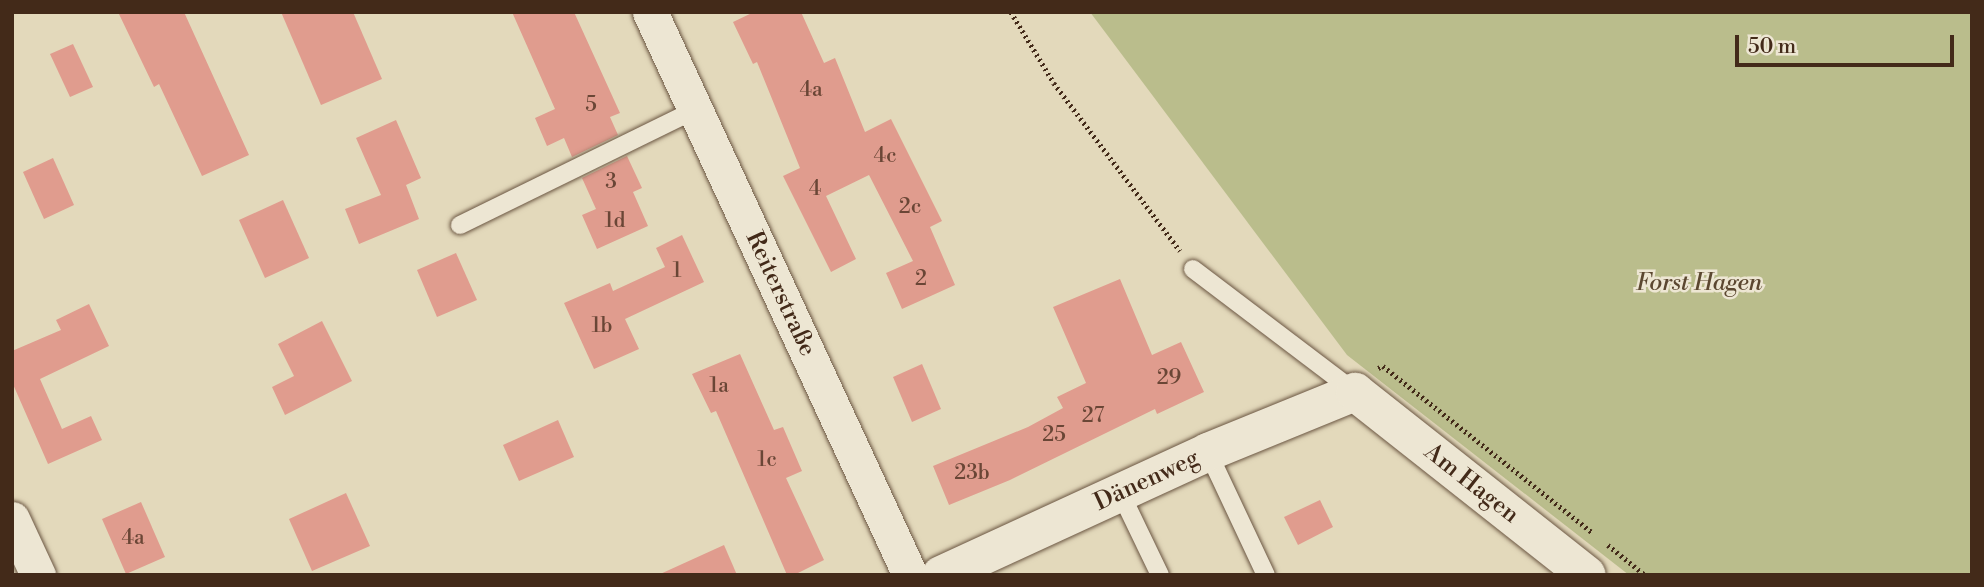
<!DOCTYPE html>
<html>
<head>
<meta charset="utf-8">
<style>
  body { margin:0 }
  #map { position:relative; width:1984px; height:587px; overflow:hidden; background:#e3d9bb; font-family:"Libre Bodoni",serif }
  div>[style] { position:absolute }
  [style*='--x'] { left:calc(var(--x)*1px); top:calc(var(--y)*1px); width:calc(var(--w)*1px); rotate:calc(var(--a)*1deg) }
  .green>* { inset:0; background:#babd8c }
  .building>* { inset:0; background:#e09c8e }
  .path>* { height:4.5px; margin-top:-2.25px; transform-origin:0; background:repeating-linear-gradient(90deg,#432a19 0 2px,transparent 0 5.5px) }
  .roads { filter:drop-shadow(0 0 2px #6b5642) drop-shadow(0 0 2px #6b5642) }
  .lane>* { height:18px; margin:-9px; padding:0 9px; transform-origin:9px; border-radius:9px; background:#ede6d3 }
  .street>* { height:35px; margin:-17.5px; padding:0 17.5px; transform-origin:17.5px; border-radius:17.5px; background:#ede6d3 }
  .secondary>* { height:38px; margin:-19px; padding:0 19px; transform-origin:19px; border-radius:19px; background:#ede6d3 }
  span { translate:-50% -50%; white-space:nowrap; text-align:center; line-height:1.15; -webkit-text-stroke:5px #ede6d3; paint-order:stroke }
  .number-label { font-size:21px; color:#6a4636 }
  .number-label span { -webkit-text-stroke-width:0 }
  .park-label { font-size:24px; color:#5b4730; font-style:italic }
  .street-label { font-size:24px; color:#432a19 }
  .frame { position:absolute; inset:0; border:14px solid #432a19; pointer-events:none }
  .scale { position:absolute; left:1735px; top:35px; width:219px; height:32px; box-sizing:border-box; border:4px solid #432a19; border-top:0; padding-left:9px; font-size:21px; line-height:24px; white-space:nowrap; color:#432a19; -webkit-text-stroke:5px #ede6d3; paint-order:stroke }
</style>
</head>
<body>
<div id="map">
  <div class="green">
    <div style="clip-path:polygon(1090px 12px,1972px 12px,1972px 575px,1629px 575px,1347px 355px)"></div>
  </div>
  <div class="building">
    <div style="clip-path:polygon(118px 12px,184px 12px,249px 155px,202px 176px,159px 84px,154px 87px)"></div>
    <div style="clip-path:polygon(281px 12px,353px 12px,382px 79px,321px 105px)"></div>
    <div style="clip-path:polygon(512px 12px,574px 12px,620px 113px,610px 117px,618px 135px,572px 157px,564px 138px,547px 146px,535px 118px,555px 109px)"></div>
    <div style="clip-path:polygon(754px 12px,801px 12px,824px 63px,835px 58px,865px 132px,891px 119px,942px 221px,930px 227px,955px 285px,902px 309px,886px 273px,913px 261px,869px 175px,826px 196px,856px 259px,831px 272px,783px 176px,800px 168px,757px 62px,753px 64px,733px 22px)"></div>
    <div style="clip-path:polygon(73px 44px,93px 87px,70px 97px,50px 54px)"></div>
    <div style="clip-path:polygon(396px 120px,421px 178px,406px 185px,419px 219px,359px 244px,345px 209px,381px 195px,356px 138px)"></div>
    <div style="clip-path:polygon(627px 156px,642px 188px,633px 192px,648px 226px,597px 249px,582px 215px,596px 209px,582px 178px)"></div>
    <div style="clip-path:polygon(53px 158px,74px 205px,44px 219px,23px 172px)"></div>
    <div style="clip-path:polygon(283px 200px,309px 258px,265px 278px,239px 220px)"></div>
    <div style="clip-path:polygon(682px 235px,704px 282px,625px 319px,639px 349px,594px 369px,564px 303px,610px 283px,613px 291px,665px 267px,656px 248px)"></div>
    <div style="clip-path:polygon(456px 253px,477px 300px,437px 317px,417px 270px)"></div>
    <div style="clip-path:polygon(1120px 279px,1152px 355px,1181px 342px,1204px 392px,1157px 414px,1155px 409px,1010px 480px,949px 505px,933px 466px,1028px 427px,1063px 408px,1057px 397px,1086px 383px,1053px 307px)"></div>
    <div style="clip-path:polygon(89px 304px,109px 346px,40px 379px,62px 429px,91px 416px,102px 440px,48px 464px,12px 382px,12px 351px,61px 330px,56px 320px)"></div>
    <div style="clip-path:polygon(322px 321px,352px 381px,285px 415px,272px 387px,294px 376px,278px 344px)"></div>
    <div style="clip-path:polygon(740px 354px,774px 430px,783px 427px,802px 471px,786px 478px,824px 560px,794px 575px,787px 575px,716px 411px,711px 413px,692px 374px)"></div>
    <div style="clip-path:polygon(922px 364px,941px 409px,912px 422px,893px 377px)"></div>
    <div style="clip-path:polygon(558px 420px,574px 457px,519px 481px,503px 445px)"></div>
    <div style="clip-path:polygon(346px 493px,370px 546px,312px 571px,289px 519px)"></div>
    <div style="clip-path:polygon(1320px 500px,1333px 527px,1298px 545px,1284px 517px)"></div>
    <div style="clip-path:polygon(141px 502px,165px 557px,126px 574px,102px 519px)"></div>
    <div style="clip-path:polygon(724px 545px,737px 575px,658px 575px)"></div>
  </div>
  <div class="path">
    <div style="--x:1011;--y:12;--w:83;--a:58.8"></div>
    <div style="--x:1054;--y:83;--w:210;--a:53.1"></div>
    <div style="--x:1378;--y:368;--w:5;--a:-22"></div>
    <div style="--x:1383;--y:366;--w:268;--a:38.5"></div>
    <div style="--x:1608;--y:545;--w:48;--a:39"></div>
  </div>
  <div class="roads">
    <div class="lane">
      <div style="--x:460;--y:225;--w:262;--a:-26.1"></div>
      <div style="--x:1193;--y:269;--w:203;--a:37.2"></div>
      <div style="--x:1208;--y:452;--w:136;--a:64.8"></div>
      <div style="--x:1121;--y:494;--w:90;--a:64.3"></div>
    </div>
    <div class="street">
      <div style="--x:650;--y:12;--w:620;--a:65.21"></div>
      <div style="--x:12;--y:519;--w:62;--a:65.1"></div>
    </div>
    <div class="secondary">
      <div style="--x:941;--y:575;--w:294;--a:-24.7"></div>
      <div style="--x:1208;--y:452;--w:159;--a:-22.2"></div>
      <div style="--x:1355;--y:392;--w:295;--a:38.3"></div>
    </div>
  </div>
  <div class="number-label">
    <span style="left:811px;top:90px">4a</span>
    <span style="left:591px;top:105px">5</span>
    <span style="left:885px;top:156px">4c</span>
    <span style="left:611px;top:182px">3</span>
    <span style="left:815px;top:189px">4</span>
    <span style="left:910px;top:207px">2c</span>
    <span style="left:615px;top:221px">1d</span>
    <span style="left:677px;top:271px">1</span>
    <span style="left:921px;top:279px">2</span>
    <span style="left:602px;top:326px">1b</span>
    <span style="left:1169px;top:378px">29</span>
    <span style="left:719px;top:386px">1a</span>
    <span style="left:1093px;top:416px">27</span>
    <span style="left:1054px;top:435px">25</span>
    <span style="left:767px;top:460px">1c</span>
    <span style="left:972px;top:473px">23b</span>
    <span style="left:133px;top:538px">4a</span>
  </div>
  <div class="park-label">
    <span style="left:1699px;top:284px">Forst Hagen</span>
  </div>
  <div class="street-label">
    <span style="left:780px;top:294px;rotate:65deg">Reiterstraße</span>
    <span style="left:1147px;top:481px;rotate:-25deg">Dänenweg</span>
    <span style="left:1471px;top:484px;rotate:38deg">Am Hagen</span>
  </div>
  <div class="frame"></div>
  <div class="scale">50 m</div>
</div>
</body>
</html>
